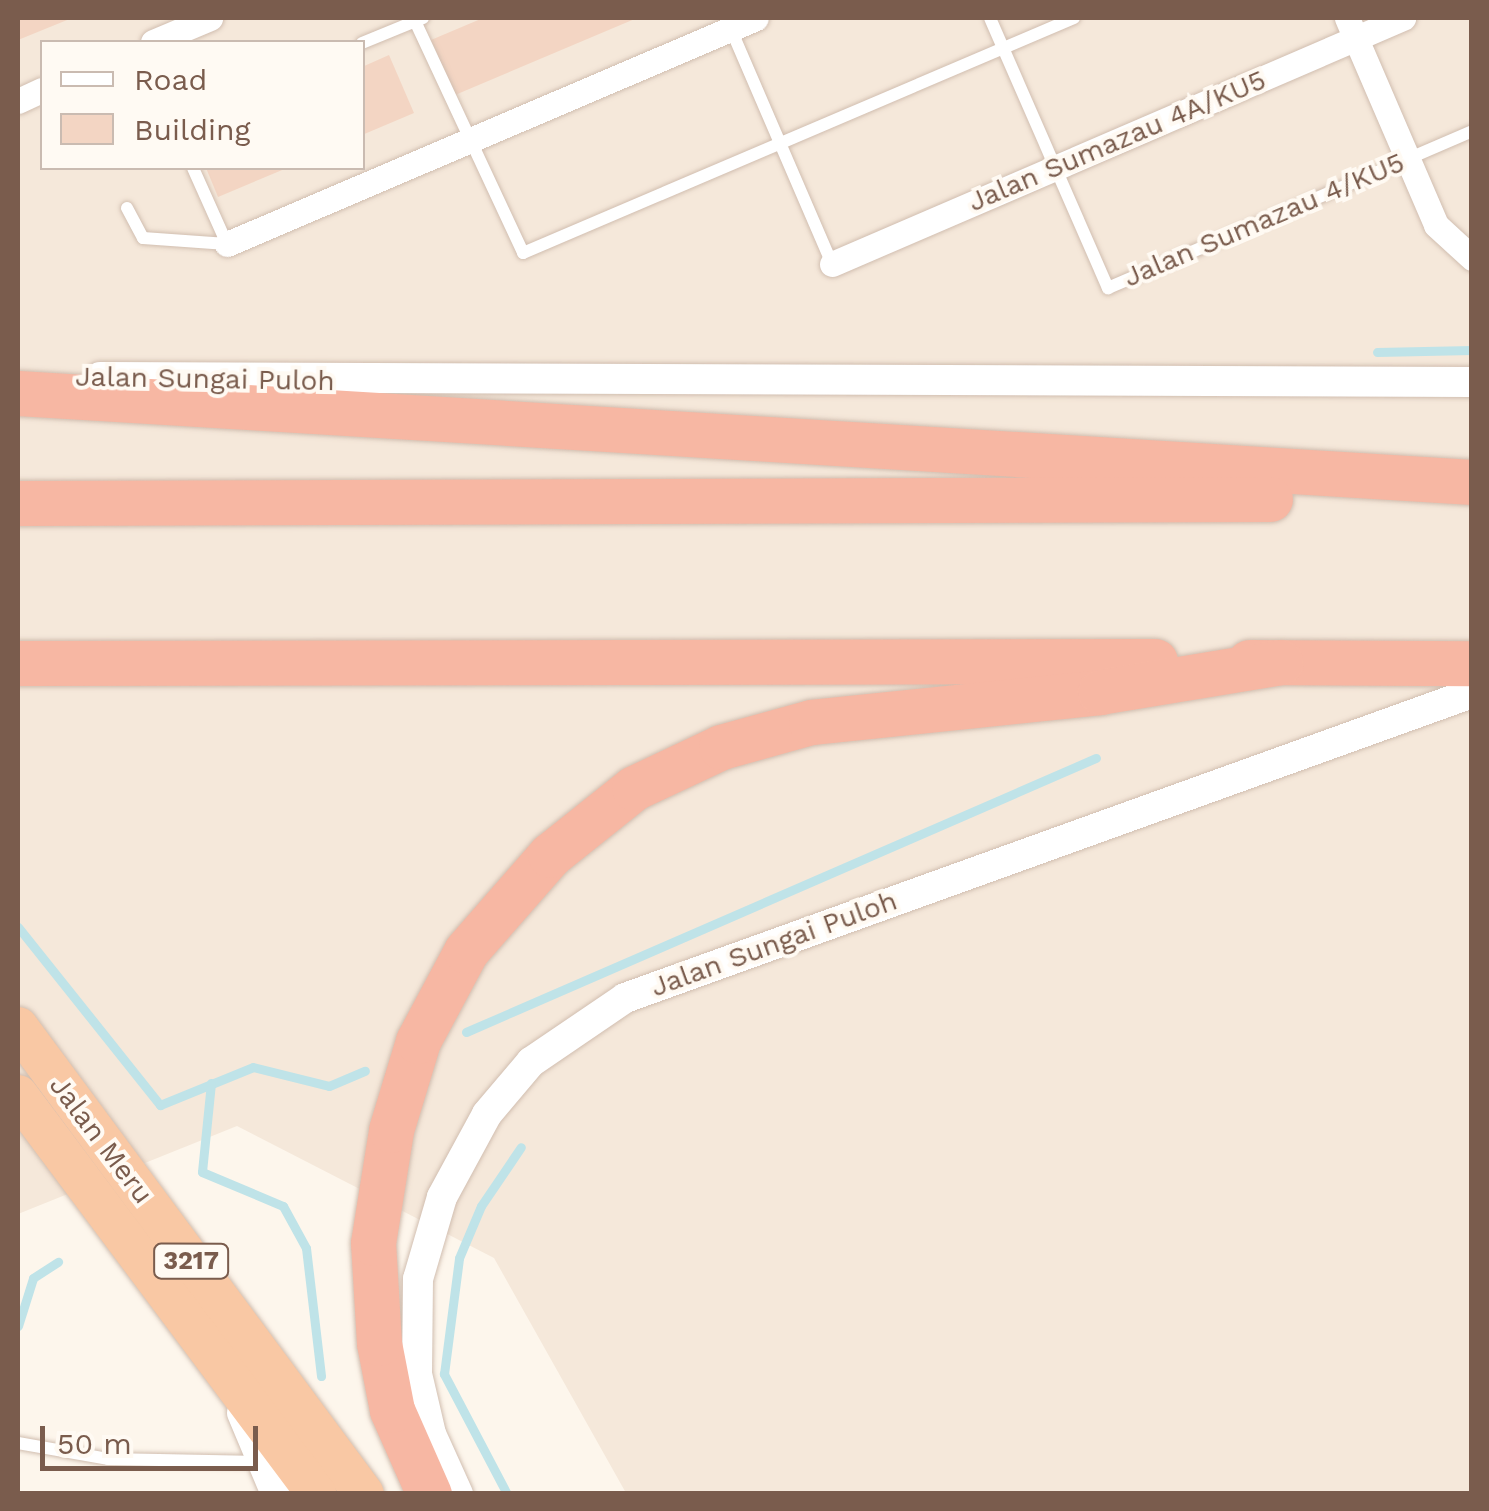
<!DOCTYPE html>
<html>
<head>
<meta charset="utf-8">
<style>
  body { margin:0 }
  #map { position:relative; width:1489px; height:1511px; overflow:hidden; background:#fdf6ec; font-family:"Work Sans",sans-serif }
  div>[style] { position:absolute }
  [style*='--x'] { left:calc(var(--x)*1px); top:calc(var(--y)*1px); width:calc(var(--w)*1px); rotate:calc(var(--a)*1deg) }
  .residential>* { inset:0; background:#f5e8da }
  .stream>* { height:9px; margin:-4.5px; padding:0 4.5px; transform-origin:4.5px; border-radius:4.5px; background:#bfe3e8 }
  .building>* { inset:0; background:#f3d5c3 }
  .roads { filter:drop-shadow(0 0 2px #d1beb0) drop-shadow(0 0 2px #d1beb0) }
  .service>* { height:12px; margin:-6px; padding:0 6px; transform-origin:6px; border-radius:6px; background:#fff }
  .minor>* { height:25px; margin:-12.5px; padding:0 12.5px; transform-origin:12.5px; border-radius:12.5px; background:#fff }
  .tertiary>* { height:30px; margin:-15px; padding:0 15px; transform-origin:15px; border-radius:15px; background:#fff }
  .trunk>* { height:40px; margin:-20px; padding:0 20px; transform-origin:20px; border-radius:20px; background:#f9c8a4 }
  .motorway>* { height:45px; margin:-22.5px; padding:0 22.5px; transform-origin:22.5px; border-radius:22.5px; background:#f7b7a3 }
  span { translate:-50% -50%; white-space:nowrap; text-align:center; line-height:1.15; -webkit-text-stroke:8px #fffaf3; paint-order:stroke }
  .shield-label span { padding:2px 8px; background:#fffaf3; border:2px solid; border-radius:8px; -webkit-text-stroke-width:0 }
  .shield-label { font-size:25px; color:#7a5c4d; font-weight:700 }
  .street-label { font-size:28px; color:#7a5c4d }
  .frame { position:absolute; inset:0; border:20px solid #7a5c4d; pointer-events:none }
  .legend { position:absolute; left:40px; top:40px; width:325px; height:130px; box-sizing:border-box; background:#fffaf3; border:2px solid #cabbb1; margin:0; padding:12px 18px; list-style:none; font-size:30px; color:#7a5c4d }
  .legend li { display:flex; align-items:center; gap:20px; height:50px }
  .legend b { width:50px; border:2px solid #cabbb1 }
  .scale { position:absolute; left:40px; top:1426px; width:218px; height:45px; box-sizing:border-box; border:5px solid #7a5c4d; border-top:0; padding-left:12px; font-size:30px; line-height:35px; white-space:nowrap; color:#7a5c4d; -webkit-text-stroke:8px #fffaf3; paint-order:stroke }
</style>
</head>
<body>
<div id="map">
  <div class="residential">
    <div style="clip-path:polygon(evenodd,18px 18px,1471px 18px,1471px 1493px,626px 1493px,494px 1258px,237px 1126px,18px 1214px,18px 18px,42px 42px,362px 42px,362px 168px,42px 168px,42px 42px)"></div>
  </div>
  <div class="stream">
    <div style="--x:1377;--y:352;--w:95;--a:-1.2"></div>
    <div style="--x:18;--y:927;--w:228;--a:51.4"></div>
    <div style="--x:160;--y:1105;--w:100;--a:-22.2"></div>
    <div style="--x:253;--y:1067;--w:78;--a:14"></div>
    <div style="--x:329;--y:1086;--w:39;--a:-23"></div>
    <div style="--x:466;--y:1032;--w:687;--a:-23.51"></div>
    <div style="--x:211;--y:1083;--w:89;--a:95.8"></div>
    <div style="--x:202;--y:1172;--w:88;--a:22.8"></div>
    <div style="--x:283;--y:1206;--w:48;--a:61.3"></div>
    <div style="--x:306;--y:1248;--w:129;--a:83.3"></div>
    <div style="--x:18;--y:1326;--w:50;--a:-72.6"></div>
    <div style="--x:33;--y:1278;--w:30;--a:-33"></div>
    <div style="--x:507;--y:1494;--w:136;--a:-117.7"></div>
    <div style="--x:444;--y:1374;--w:117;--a:-82.6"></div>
    <div style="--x:459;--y:1258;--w:56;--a:-67.1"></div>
    <div style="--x:481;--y:1206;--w:71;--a:-55.9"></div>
  </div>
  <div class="building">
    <div style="clip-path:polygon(18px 18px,72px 18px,18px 40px)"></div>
    <div style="clip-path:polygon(483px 18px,637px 18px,455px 95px,431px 40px)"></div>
    <div style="clip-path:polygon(389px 55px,414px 113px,362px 135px,362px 67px)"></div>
    <div style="clip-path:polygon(206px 168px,287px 168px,218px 197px)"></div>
  </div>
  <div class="roads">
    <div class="service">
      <div style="--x:990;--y:18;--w:295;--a:66.4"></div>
      <div style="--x:1108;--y:288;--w:396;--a:-23.3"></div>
      <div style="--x:415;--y:21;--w:256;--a:65"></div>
      <div style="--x:523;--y:253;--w:599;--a:-23.1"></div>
      <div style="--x:730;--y:27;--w:258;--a:66.7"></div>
      <div style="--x:362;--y:43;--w:66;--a:-22.3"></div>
      <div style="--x:127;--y:208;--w:34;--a:62"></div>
      <div style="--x:143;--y:238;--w:84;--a:4.1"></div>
      <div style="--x:227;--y:244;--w:83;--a:-114.1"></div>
      <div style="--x:18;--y:1443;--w:91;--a:10.1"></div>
      <div style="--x:108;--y:1459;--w:152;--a:1.1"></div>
    </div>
    <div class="minor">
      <div style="--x:1347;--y:18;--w:225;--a:66.7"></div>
      <div style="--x:1436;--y:225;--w:49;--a:42.5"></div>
      <div style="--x:153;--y:42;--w:62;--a:-22.8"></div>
      <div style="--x:18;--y:101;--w:26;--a:-25"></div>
      <div style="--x:227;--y:244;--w:575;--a:-23.13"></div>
      <div style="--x:832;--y:264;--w:622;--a:-23.31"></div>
    </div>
    <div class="tertiary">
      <div style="--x:100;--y:377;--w:1372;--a:0.21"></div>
      <div style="--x:242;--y:1413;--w:88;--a:67.2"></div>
      <div style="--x:458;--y:1494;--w:66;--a:-114.2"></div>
      <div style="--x:431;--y:1434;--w:62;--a:-103.1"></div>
      <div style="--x:417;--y:1374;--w:95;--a:-89.4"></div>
      <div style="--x:418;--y:1279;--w:85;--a:-73.7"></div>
      <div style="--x:442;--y:1197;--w:94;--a:-61.5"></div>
      <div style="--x:487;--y:1114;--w:68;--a:-49.8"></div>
      <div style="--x:531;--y:1062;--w:114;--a:-34.2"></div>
      <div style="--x:625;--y:998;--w:900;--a:-19.8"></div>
    </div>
    <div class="trunk">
      <div style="--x:18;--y:1027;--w:581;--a:53.47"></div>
      <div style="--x:18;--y:1095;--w:498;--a:53.2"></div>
    </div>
    <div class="motorway">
      <div style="--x:18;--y:393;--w:1457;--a:3.5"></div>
      <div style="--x:18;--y:503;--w:1252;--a:-0.18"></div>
      <div style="--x:1249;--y:662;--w:223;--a:0.3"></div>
      <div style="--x:18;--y:663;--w:1137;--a:-0.1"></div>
      <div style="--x:429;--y:1494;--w:92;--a:-113.8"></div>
      <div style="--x:392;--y:1410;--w:68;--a:-101"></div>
      <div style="--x:379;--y:1343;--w:100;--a:-93.4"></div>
      <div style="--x:373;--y:1243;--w:114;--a:-80.9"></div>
      <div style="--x:391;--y:1130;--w:93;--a:-73.1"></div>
      <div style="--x:418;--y:1041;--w:102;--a:-61.9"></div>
      <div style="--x:466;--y:951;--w:128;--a:-48.8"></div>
      <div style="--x:550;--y:855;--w:107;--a:-38.6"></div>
      <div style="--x:634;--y:788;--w:96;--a:-25.2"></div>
      <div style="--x:721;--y:747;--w:93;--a:-15.5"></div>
      <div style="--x:811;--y:722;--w:291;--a:-5.9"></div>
      <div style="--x:1100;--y:692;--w:183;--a:-9.4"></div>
    </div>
  </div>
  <div class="shield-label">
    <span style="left:191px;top:1261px">3217</span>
  </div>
  <div class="street-label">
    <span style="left:1117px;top:141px;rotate:-23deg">Jalan Sumazau 4A/KU5</span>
    <span style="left:1264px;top:220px;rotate:-23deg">Jalan Sumazau 4/KU5</span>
    <span style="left:205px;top:379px;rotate:1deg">Jalan Sungai Puloh</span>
    <span style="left:774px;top:944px;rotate:-20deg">Jalan Sungai Puloh</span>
    <span style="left:101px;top:1140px;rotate:53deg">Jalan Meru</span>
  </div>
  <div class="frame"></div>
  <ul class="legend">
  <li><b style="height:12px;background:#fff"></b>Road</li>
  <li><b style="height:28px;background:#f3d5c3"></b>Building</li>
  </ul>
  <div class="scale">50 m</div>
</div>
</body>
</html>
